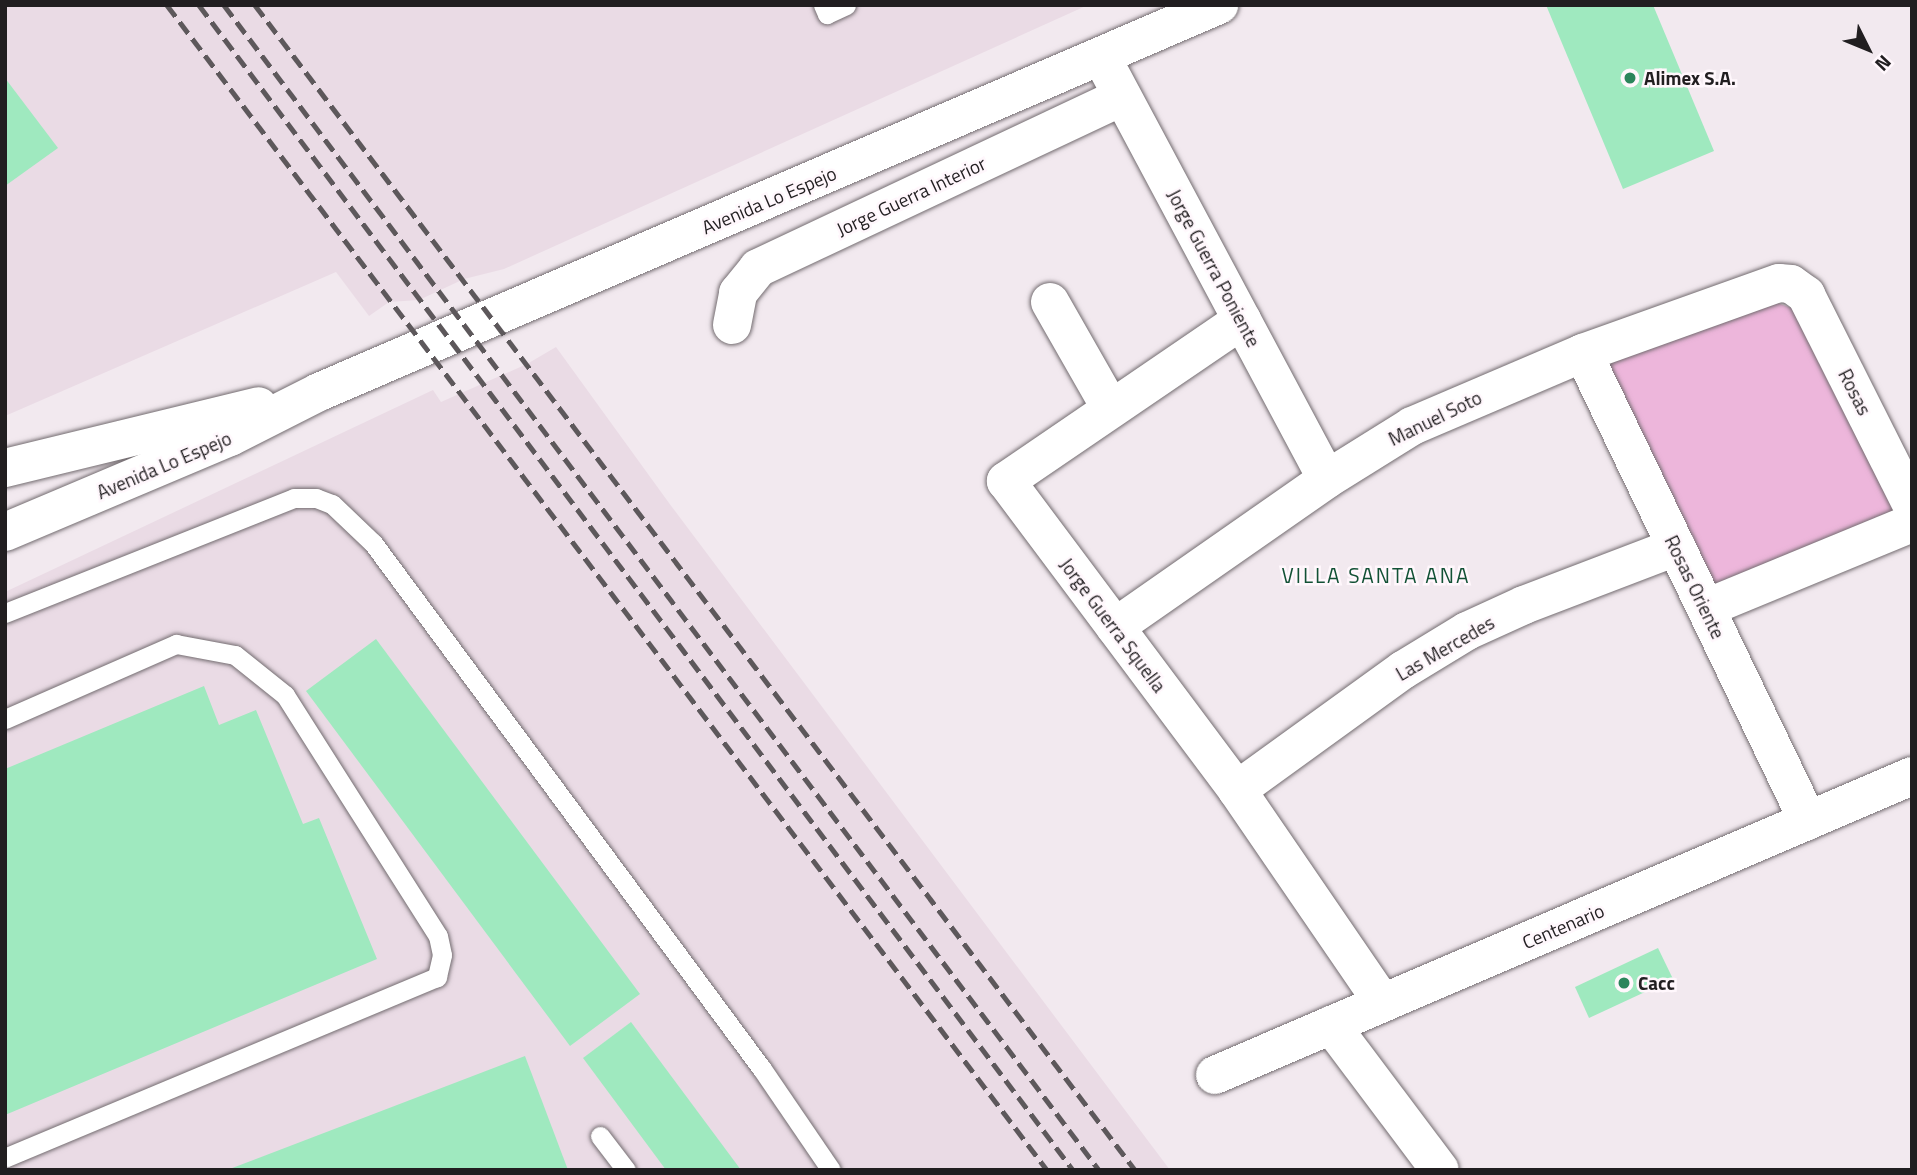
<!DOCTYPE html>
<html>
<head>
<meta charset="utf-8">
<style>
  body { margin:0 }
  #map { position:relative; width:1917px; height:1175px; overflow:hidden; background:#f2e9ef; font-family:"Titillium Web",sans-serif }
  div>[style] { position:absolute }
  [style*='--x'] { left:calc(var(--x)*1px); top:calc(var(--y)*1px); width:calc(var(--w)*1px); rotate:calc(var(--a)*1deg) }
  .built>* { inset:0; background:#eadbe5 }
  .green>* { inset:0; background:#edb6db }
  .building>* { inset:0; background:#9fe9bf }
  .roads { filter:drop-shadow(0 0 2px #736c70) drop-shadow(0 0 2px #736c70) }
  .lane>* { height:19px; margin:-9.5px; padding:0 9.5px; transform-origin:9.5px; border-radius:9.5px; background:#fff }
  .street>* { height:38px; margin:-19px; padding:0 19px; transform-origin:19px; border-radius:19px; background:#fff }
  .secondary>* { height:38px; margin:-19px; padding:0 19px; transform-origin:19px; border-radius:19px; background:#fff }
  .rail>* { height:5px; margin-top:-2.5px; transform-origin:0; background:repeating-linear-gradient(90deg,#5d585b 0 14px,transparent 0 21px) }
  .dots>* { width:19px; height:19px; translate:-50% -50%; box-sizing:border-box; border:4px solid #fff7fc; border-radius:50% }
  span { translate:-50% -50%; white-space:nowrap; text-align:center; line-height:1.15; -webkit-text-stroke:5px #fff7fc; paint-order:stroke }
  .poi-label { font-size:19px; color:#211e20; font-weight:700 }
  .left { translate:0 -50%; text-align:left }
  .street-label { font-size:19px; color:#211e20 }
  .neighbourhood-label { font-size:21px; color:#125135; letter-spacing:2px }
  .frame { position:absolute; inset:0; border:7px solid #211e20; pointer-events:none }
  .north { position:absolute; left:1833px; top:14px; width:70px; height:70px; -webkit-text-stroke:5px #fff7fc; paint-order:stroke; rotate:133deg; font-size:19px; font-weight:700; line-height:28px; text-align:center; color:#211e20 }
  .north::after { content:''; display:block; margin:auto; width:24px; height:32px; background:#211e20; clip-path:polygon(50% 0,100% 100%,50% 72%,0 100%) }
</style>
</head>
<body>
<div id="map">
  <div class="built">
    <div style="clip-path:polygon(5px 5px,1088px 5px,504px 269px,464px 279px,419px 300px,389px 302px,369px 316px,336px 272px,5px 416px)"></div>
    <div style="clip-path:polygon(556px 347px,669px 503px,1170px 1170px,5px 1170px,5px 592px,433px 390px,441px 402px,527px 364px)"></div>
  </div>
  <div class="green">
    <div style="clip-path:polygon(1772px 301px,1800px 311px,1897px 515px,1714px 590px,1601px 366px)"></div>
  </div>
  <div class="building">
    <div style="clip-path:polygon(1546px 5px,1653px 5px,1714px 151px,1623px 189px)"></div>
    <div style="clip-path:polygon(5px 78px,58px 148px,5px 186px)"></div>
    <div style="clip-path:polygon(376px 639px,640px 994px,570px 1046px,306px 691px)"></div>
    <div style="clip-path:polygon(204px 686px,219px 725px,256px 710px,303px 824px,319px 818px,377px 959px,5px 1115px,5px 769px)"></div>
    <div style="clip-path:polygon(1658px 948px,1673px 979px,1589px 1018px,1575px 987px)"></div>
    <div style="clip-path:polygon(631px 1022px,741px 1170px,666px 1170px,583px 1058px)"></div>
    <div style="clip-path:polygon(525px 1056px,568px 1170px,227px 1170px)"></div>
  </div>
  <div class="roads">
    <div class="lane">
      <div style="--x:823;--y:5;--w:10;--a:66"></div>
      <div style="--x:827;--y:14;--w:21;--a:-25"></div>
      <div style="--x:5;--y:613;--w:311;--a:-21.7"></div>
      <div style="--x:294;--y:498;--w:22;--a:0"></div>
      <div style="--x:316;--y:498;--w:17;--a:21"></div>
      <div style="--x:332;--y:504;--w:57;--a:43.6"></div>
      <div style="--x:373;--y:543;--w:654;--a:53.52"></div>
      <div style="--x:762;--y:1069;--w:122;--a:55.7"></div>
      <div style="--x:5;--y:719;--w:187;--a:-23.7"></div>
      <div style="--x:176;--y:644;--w:60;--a:10.6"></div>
      <div style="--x:235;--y:655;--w:64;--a:38.7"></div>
      <div style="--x:285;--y:695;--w:285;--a:57.6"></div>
      <div style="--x:438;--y:936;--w:19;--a:78"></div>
      <div style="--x:442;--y:955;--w:23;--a:103"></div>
      <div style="--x:437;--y:977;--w:468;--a:157.3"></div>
      <div style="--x:600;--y:1136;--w:43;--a:52.6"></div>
    </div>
    <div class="street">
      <div style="--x:1102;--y:58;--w:477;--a:61.9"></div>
      <div style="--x:1050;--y:302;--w:123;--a:60.3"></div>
      <div style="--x:1242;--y:320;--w:286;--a:145.7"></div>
      <div style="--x:1006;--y:481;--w:386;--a:53.2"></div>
      <div style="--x:1237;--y:790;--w:258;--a:55.6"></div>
      <div style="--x:732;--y:325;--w:33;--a:-79"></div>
      <div style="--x:738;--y:293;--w:32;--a:-51"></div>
      <div style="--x:758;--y:268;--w:402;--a:-25.2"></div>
      <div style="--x:1583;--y:353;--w:519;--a:64.32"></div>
      <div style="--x:1706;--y:608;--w:223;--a:-22.4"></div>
      <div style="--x:1115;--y:627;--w:259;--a:-34.9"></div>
      <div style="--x:1327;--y:479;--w:100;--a:-31.9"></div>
      <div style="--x:1412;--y:426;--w:186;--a:-23.1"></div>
      <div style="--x:1583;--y:353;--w:208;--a:-19.7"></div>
      <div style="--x:1779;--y:283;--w:12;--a:5"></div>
      <div style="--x:1791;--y:284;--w:19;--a:36"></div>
      <div style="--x:1806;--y:295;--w:236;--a:63.3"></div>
      <div style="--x:1237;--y:790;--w:205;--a:-35.9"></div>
      <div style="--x:1403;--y:670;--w:75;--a:-31.4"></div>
      <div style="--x:1467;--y:631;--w:63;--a:-24.5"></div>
      <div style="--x:1524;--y:605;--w:163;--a:-20.9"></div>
      <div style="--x:1331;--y:1025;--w:181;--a:53.1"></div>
      <div style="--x:1215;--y:1075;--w:758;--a:-23.22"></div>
    </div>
    <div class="secondary">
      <div style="--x:5;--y:468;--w:261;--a:-13.7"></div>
      <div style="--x:5;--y:532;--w:244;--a:-22.9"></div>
      <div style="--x:230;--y:437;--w:100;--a:-26.8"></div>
      <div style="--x:319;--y:392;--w:980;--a:-23.27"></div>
    </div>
  </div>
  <div class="rail">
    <div style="--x:167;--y:5;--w:1460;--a:52.93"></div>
    <div style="--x:199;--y:5;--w:1456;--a:53.12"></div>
    <div style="--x:224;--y:5;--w:1457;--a:53.09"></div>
    <div style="--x:255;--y:5;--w:1460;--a:52.93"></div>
  </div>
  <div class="dots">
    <div style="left:1630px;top:78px;background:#2b855b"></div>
    <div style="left:1624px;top:983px;background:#2b855b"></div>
  </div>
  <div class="poi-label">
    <span class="left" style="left:1644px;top:78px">Alimex S.A.</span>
    <span class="left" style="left:1638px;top:983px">Cacc</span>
  </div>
  <div class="street-label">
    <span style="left:911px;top:196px;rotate:-25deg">Jorge Guerra Interior</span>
    <span style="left:769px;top:200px;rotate:-23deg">Avenida Lo Espejo</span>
    <span style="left:1214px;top:268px;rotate:62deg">Jorge Guerra Poniente</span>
    <span style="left:1855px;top:392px;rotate:63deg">Rosas</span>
    <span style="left:1435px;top:418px;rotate:-26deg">Manuel Soto</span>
    <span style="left:164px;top:465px;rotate:-23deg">Avenida Lo Espejo</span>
    <span style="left:1695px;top:587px;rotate:64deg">Rosas Oriente</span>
    <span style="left:1113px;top:625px;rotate:53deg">Jorge Guerra Squella</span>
    <span style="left:1445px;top:648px;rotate:-30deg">Las Mercedes</span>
    <span style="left:1563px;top:926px;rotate:-23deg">Centenario</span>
  </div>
  <div class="neighbourhood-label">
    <span style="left:1376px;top:575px">VILLA SANTA ANA</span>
  </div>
  <div class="frame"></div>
  <div class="north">N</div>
</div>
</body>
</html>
